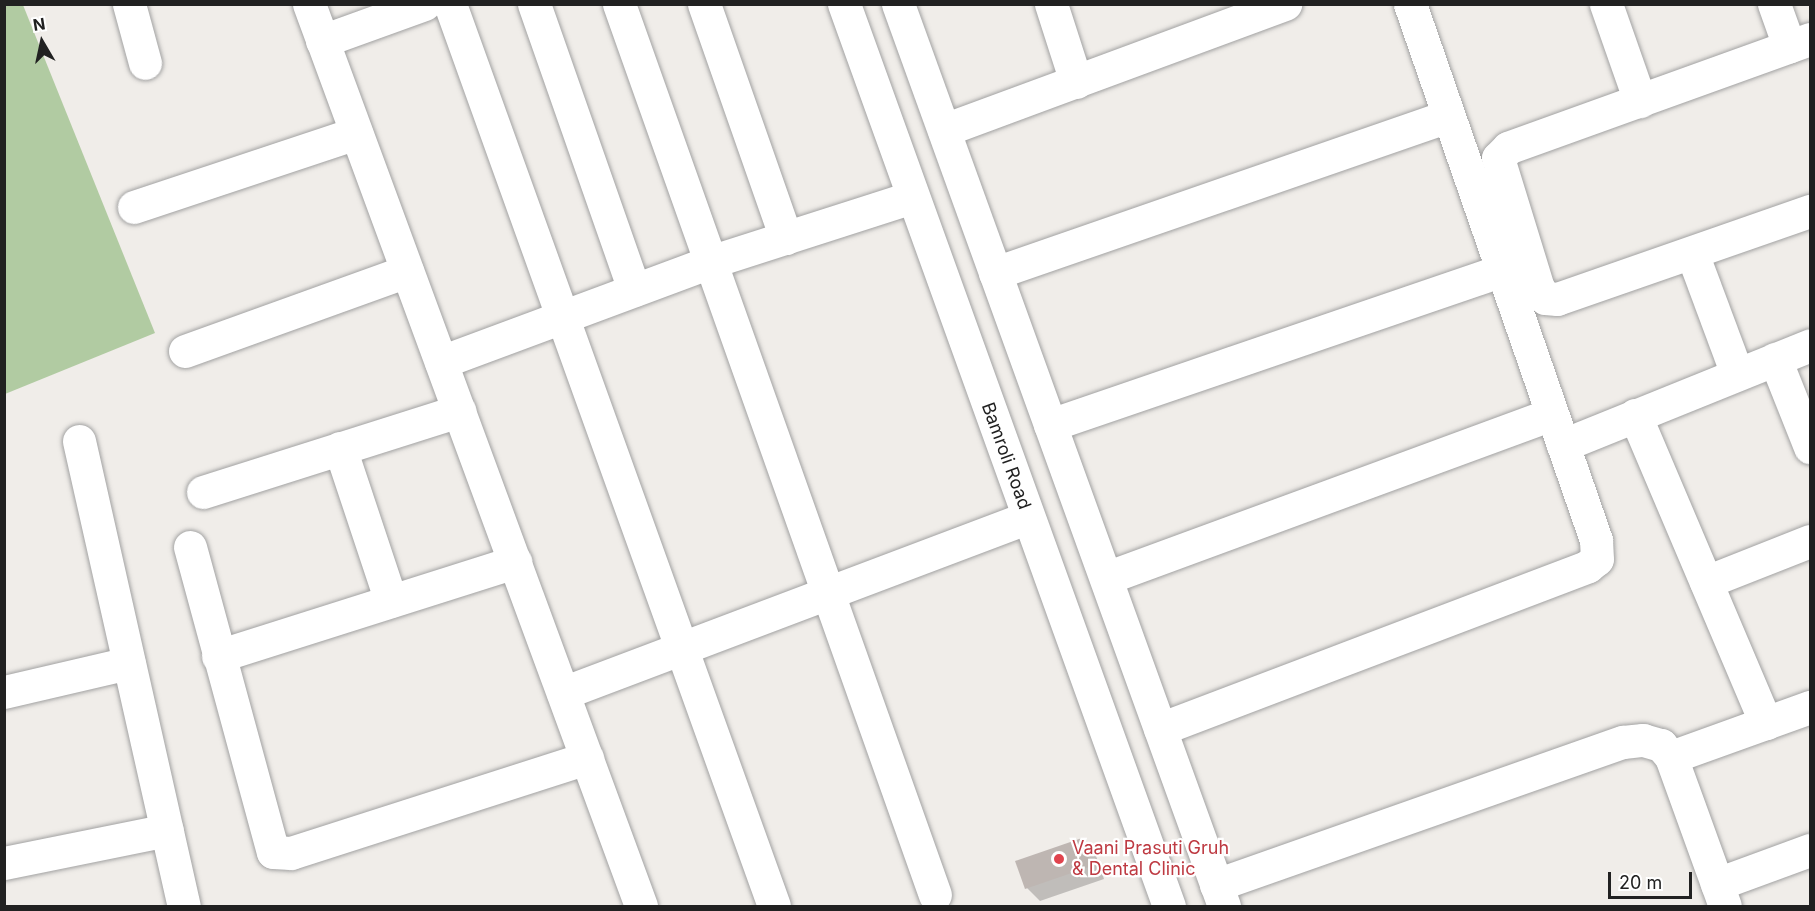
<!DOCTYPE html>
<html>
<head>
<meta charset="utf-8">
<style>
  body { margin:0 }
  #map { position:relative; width:1815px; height:911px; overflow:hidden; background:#f0ede9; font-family:Inter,sans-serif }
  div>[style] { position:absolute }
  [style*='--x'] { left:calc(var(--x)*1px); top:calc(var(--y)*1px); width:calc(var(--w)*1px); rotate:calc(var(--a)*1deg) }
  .forest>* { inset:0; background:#b1cba2 }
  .shadow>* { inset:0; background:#0003 }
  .building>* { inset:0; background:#beb6b2 }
  .roads { filter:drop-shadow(0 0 2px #a2a2a2) drop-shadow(0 0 2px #a2a2a2) }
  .minor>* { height:33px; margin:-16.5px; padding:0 16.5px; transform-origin:16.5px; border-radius:16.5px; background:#fff }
  .dots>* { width:16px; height:16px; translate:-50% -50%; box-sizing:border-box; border:3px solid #fff; border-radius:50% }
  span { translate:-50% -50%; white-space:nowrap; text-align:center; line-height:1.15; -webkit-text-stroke:4.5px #fff; paint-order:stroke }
  .street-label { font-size:18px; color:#212121 }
  .health-label { font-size:18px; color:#be3a42 }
  .left { translate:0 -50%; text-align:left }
  .frame { position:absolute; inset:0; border:6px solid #212121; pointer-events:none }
  .north { position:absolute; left:12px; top:12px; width:60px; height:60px; -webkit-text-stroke:4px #fff; paint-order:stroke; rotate:351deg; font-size:16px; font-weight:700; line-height:24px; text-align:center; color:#212121 }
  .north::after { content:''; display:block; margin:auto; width:21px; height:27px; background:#212121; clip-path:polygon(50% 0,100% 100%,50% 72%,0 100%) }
  .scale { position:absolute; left:1608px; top:872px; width:84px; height:27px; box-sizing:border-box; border:3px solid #212121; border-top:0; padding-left:8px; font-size:18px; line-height:21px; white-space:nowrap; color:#212121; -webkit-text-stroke:4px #fff; paint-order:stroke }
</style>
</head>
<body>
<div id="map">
  <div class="forest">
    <div style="clip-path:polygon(23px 5px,155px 333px,5px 394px,4px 5px)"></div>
  </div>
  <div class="shadow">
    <div style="clip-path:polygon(1082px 840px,1095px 853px,1104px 879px,1040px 901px,1027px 888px)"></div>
  </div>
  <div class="building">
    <div style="clip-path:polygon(1082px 838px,1092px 866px,1025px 889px,1015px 861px)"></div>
  </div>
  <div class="roads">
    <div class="minor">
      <div style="--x:129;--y:4;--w:61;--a:74.8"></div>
      <div style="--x:309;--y:4;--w:961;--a:69.79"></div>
      <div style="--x:450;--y:4;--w:958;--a:70.24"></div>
      <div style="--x:534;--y:4;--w:303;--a:70.7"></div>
      <div style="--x:619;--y:4;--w:945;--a:70.47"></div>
      <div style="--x:704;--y:4;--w:248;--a:70.7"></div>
      <div style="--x:844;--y:4;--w:959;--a:70.19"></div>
      <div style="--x:898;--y:4;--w:959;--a:70.13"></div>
      <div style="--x:1051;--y:4;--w:82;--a:72.2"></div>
      <div style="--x:1606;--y:4;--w:103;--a:70.7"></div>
      <div style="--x:1774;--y:4;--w:45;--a:70.3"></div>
      <div style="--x:1810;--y:39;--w:321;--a:160.2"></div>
      <div style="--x:1508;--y:148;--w:14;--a:135"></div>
      <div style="--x:1498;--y:158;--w:136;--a:72.9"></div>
      <div style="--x:1538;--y:288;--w:12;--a:55"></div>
      <div style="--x:1545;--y:298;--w:12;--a:5"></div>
      <div style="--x:1557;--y:299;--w:268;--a:-19.2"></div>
      <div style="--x:322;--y:41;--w:109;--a:-19.9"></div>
      <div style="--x:944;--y:130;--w:364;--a:-20.3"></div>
      <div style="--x:134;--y:207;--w:234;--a:-18.4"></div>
      <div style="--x:1692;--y:253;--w:129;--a:69.6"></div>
      <div style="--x:995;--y:273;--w:480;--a:-19.1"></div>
      <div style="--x:185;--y:351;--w:236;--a:-19.8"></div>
      <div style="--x:1775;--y:359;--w:95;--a:68.3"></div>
      <div style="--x:441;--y:362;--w:287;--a:-20.4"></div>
      <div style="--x:710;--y:262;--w:213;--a:-17.8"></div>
      <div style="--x:1635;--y:415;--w:335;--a:67"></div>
      <div style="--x:1050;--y:425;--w:478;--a:-18.9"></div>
      <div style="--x:79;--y:441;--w:477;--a:77.3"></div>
      <div style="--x:1563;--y:445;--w:266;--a:-22"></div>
      <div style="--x:340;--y:448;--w:161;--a:71.6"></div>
      <div style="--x:203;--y:492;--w:269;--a:-17.6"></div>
      <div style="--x:190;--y:547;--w:316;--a:74.8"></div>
      <div style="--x:273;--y:852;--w:18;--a:3"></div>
      <div style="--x:291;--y:853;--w:311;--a:-17.8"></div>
      <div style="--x:1106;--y:578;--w:475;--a:-20.2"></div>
      <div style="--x:1706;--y:582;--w:112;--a:-21.5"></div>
      <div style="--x:218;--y:656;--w:312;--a:-17.6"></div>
      <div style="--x:4;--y:692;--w:128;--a:-13.1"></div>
      <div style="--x:563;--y:693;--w:497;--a:-20.7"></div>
      <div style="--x:1160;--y:729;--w:458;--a:-20.8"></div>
      <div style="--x:1588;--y:566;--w:11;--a:-38"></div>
      <div style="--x:1597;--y:559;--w:19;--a:-93"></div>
      <div style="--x:1596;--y:540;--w:567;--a:-109.14"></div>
      <div style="--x:1671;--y:757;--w:148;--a:-19.8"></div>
      <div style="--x:4;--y:863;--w:166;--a:-11.4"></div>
      <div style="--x:1717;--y:884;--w:99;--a:-20.1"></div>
      <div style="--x:1216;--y:885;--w:431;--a:-19.4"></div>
      <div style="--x:1623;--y:742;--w:20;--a:-6"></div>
      <div style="--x:1643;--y:740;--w:19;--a:16"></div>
      <div style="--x:1661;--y:745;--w:16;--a:50"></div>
      <div style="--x:1671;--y:757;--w:158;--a:70.1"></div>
    </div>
  </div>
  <div class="dots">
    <div style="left:1059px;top:859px;background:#e0444e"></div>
  </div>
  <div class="street-label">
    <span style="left:1006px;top:456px;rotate:70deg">Bamroli Road</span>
  </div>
  <div class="health-label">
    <span class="left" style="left:1072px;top:859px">Vaani Prasuti Gruh<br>&amp; Dental Clinic</span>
  </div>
  <div class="frame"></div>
  <div class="north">N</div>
  <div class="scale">20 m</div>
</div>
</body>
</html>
